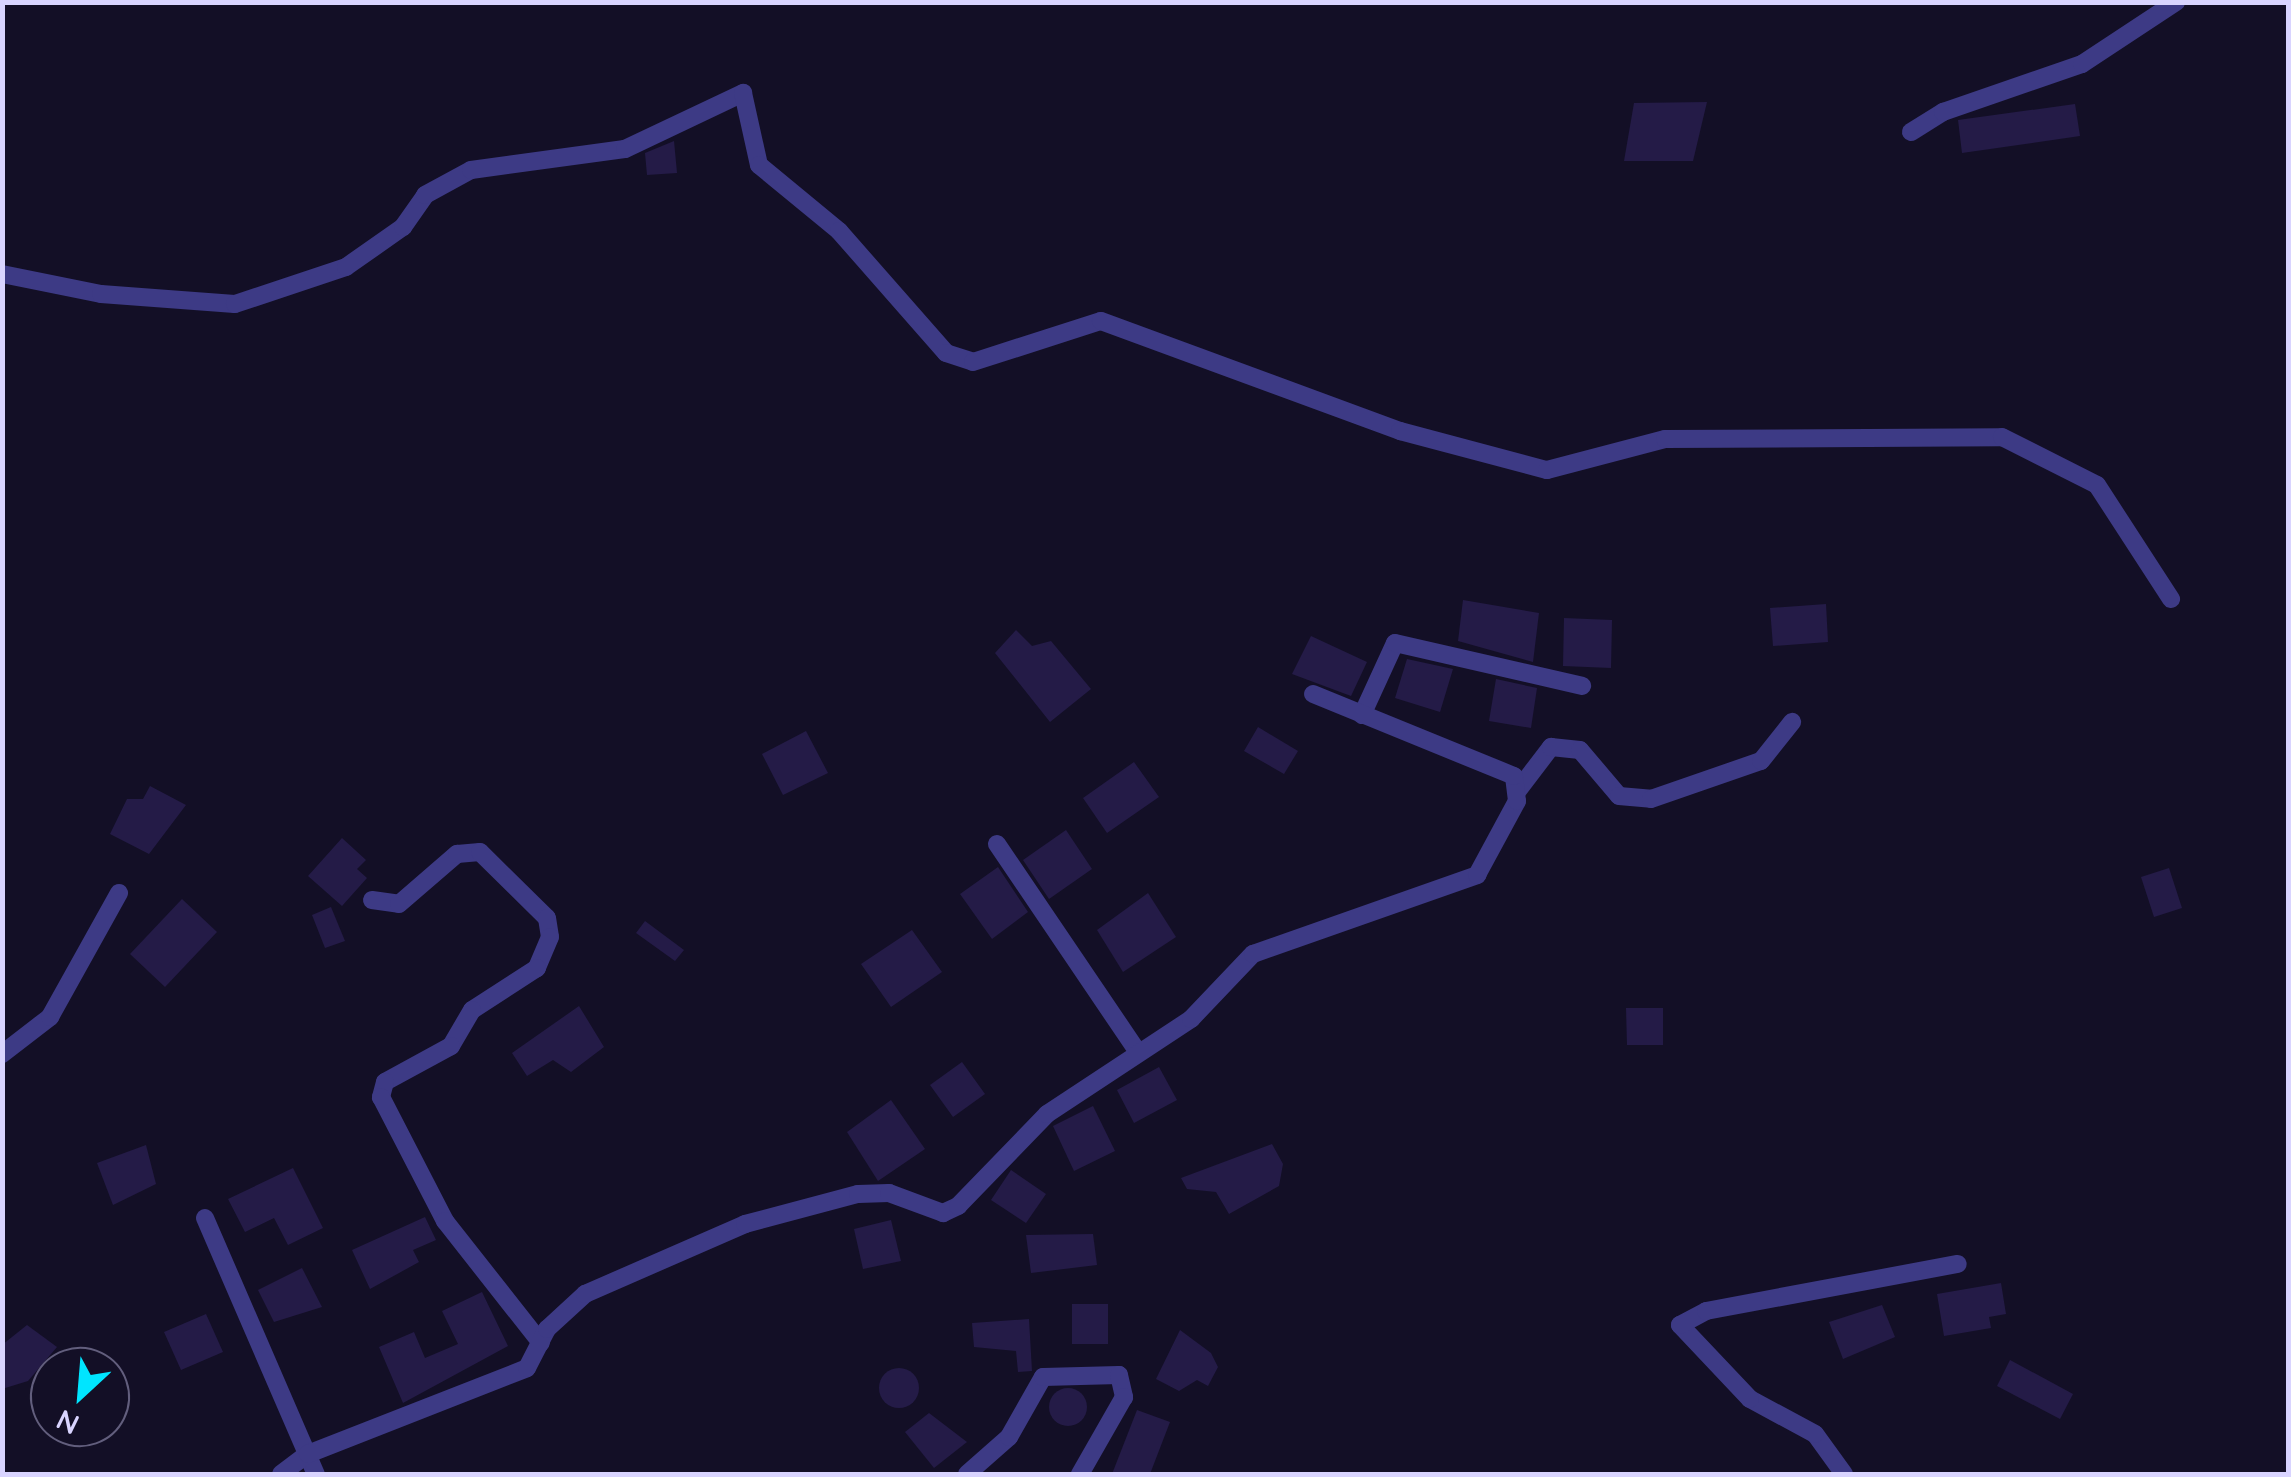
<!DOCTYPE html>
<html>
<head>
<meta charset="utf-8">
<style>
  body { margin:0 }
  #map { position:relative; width:2291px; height:1477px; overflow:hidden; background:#130f26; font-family:Quicksand,sans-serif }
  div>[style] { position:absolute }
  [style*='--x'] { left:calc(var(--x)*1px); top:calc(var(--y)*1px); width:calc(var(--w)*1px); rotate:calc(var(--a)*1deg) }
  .building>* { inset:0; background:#241b47 }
  .round { border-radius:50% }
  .street>* { height:18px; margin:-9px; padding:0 9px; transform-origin:9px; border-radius:9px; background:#3d3a85 }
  span { translate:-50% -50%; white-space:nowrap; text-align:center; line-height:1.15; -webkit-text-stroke:8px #130f26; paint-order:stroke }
  .frame { position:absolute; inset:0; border:5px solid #d9d4ff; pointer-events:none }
  .north { position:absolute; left:30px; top:1347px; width:100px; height:100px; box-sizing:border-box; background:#130f26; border:2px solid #625e7d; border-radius:50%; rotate:206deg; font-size:28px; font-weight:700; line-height:40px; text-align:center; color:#d9d4ff }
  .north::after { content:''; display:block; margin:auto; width:35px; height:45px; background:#00e5ff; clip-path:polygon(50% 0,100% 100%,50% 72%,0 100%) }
</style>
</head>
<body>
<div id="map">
  <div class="building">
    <div style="clip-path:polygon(1707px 102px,1693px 161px,1624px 161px,1634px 103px)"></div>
    <div style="clip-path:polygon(2075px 104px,2080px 136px,1962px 153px,1958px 120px)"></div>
    <div style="clip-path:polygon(674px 141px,677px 173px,647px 175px,645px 153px)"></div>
    <div style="clip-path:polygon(1463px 600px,1539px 613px,1533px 662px,1458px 641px)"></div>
    <div style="clip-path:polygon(1826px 604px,1828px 642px,1773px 646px,1770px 608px)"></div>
    <div style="clip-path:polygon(1564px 618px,1612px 620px,1611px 668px,1563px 666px)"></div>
    <div style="clip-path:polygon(1016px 630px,1032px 646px,1051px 641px,1091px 689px,1050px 722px,995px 653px)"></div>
    <div style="clip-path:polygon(1311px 636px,1367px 662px,1351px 696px,1292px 674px)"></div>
    <div style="clip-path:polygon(1407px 659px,1453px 669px,1440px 712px,1395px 698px)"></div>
    <div style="clip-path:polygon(1496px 679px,1537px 688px,1531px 728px,1489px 721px)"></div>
    <div style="clip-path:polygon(1258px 727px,1298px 751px,1284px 774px,1244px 751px)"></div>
    <div style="clip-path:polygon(806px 731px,828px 773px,783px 795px,762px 754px)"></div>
    <div style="clip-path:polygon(1134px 762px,1159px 797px,1107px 833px,1083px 798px)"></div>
    <div style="clip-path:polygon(150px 786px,186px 805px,149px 854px,110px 834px,127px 799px,143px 799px)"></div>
    <div style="clip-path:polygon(1066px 830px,1092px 869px,1049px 899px,1023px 860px)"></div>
    <div style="clip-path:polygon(342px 838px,366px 860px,357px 869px,367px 878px,342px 906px,308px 876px)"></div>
    <div style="clip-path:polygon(998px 867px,1028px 912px,992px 939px,960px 894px)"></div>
    <div style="clip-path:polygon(2169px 868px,2182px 908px,2154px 917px,2141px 877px)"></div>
    <div style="clip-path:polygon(1148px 893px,1176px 937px,1123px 972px,1097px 930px)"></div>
    <div style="clip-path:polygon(182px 899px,217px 932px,165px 987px,130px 954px)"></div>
    <div style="clip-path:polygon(331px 907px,345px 941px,325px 948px,312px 915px)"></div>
    <div style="clip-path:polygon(645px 921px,684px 950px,675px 961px,636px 933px)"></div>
    <div style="clip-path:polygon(912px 930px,942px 972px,891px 1007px,861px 964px)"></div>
    <div style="clip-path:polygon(579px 1006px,604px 1047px,571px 1072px,553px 1060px,527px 1076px,512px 1053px)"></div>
    <div style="clip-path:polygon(1626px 1008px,1663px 1008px,1663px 1045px,1627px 1045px)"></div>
    <div style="clip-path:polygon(962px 1062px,985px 1094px,953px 1117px,930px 1085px)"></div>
    <div style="clip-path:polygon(1159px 1067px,1177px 1100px,1134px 1123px,1117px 1090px)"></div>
    <div style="clip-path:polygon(891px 1100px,925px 1149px,878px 1181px,847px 1132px)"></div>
    <div style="clip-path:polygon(1093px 1106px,1115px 1151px,1074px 1171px,1053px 1126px)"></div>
    <div style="clip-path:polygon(1272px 1144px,1283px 1164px,1279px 1186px,1229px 1214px,1216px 1192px,1187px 1189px,1181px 1178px)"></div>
    <div style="clip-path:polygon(146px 1145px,156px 1184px,113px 1205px,97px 1163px)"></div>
    <div style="clip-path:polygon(293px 1168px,323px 1228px,288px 1245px,274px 1218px,245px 1232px,228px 1199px)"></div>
    <div style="clip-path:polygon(1011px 1170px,1046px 1194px,1026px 1223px,991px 1200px)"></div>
    <div style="clip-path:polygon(425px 1217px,436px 1240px,413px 1250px,419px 1262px,370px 1289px,352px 1250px)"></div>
    <div style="clip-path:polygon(891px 1220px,901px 1261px,863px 1269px,854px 1229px)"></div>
    <div style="clip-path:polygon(1093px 1234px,1097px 1265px,1031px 1273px,1026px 1235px)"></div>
    <div style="clip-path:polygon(302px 1268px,322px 1307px,274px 1322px,258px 1290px)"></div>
    <div style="clip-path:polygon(2001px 1283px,2006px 1314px,1989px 1317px,1991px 1328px,1944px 1336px,1937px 1294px)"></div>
    <div style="clip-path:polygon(482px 1292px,508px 1346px,403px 1403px,379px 1347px,414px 1332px,425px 1358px,458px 1344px,442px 1311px)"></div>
    <div style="clip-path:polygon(1072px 1304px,1108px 1304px,1108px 1344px,1072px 1344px)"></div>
    <div style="clip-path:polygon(1882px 1305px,1895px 1337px,1843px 1359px,1829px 1322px)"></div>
    <div style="clip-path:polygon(206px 1314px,223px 1352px,181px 1370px,164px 1332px)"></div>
    <div style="clip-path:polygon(1029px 1319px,1032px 1371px,1018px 1372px,1016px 1351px,974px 1347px,972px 1323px)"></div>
    <div style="clip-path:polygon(27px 1325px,57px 1347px,28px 1381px,2px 1389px,2px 1345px)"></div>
    <div style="clip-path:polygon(1180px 1330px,1211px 1353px,1218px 1367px,1208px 1386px,1197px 1380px,1179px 1391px,1156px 1379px)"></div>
    <div style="clip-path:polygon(2010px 1360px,2073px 1394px,2060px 1419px,1997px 1386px)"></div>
    <div class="round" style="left:879px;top:1368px;width:40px;height:40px"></div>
    <div class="round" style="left:1049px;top:1388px;width:38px;height:38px"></div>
    <div style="clip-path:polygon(1137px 1410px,1170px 1422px,1150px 1474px,1112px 1474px)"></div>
    <div style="clip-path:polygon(929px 1413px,967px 1442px,934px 1468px,905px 1432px)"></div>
  </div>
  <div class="street">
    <div style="--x:1911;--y:132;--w:38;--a:-32"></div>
    <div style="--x:1943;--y:112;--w:147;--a:-19.1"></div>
    <div style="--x:2082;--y:64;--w:113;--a:-33.4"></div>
    <div style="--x:2;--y:274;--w:101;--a:11.4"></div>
    <div style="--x:101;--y:294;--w:134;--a:4.3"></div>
    <div style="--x:235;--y:304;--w:117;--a:-18.4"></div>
    <div style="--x:346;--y:267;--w:70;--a:-35.1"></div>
    <div style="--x:403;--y:227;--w:39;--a:-55"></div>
    <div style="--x:425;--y:195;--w:52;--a:-28.5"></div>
    <div style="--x:471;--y:170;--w:155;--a:-7.8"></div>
    <div style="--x:625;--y:149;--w:131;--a:-25.4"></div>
    <div style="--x:743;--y:93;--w:74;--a:77.5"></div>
    <div style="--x:759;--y:165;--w:104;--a:39.5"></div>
    <div style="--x:839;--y:231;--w:162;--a:48.7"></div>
    <div style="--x:946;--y:353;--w:28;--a:18"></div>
    <div style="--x:973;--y:362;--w:134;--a:-17.8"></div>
    <div style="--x:1101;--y:321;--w:319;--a:20.2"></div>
    <div style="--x:1400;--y:431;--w:152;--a:14.9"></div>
    <div style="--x:1547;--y:470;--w:122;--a:-14.7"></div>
    <div style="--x:1665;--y:439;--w:337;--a:-0.3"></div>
    <div style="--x:2002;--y:437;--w:106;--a:26.8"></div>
    <div style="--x:2097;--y:485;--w:136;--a:57"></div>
    <div style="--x:1362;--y:715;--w:79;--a:-65.4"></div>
    <div style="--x:1395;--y:643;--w:192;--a:12.9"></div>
    <div style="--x:1519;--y:789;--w:53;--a:-52.7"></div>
    <div style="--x:1551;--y:747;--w:29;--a:6"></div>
    <div style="--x:1580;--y:750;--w:60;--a:49.7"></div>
    <div style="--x:1619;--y:796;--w:32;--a:5"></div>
    <div style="--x:1651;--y:799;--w:116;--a:-19.1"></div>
    <div style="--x:1761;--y:761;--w:50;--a:-51.5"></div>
    <div style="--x:997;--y:844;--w:250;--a:55.9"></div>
    <div style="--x:372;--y:900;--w:27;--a:8"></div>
    <div style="--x:399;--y:904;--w:77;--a:-40.8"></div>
    <div style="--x:457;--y:854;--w:23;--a:-5"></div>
    <div style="--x:480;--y:852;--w:94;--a:44.6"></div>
    <div style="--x:547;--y:918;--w:19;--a:81"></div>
    <div style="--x:550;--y:937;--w:34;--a:113"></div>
    <div style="--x:537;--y:968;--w:77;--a:147.1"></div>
    <div style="--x:472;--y:1010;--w:42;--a:120.3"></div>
    <div style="--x:451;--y:1046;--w:75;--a:151.4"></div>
    <div style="--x:385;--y:1082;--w:16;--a:105"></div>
    <div style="--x:381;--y:1097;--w:140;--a:62.7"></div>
    <div style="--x:445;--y:1221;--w:155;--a:51.8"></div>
    <div style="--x:2;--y:1054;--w:61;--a:-37.6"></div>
    <div style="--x:50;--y:1017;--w:142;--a:-60.9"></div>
    <div style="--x:205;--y:1218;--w:279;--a:66.6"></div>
    <div style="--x:281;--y:1474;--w:34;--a:-37"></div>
    <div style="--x:308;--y:1454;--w:235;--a:-21.4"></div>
    <div style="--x:527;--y:1368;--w:44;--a:-62.9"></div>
    <div style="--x:547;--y:1329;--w:52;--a:-42.6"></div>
    <div style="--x:585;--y:1294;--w:175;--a:-23.6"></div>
    <div style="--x:745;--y:1224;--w:117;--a:-14.9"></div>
    <div style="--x:858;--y:1194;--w:31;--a:-2"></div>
    <div style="--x:889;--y:1193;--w:58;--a:20.3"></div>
    <div style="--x:943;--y:1213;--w:17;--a:-25"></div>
    <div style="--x:958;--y:1206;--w:128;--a:-45.9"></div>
    <div style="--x:1047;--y:1114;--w:173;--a:-33.4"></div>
    <div style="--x:1191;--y:1019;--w:90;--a:-46.4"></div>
    <div style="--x:1253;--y:954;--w:238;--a:-19.4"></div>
    <div style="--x:1477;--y:875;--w:84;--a:-61.6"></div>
    <div style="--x:1517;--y:801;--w:25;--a:-97"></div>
    <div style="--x:1514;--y:776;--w:217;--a:-157.8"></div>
    <div style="--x:967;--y:1474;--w:56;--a:-41.4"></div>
    <div style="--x:1009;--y:1437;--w:69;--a:-60.5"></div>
    <div style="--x:1043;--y:1377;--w:76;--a:-1.5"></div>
    <div style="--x:1119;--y:1375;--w:23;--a:77"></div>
    <div style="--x:1124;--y:1397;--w:89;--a:119.7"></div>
    <div style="--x:1844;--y:1474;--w:49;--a:-125.9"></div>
    <div style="--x:1815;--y:1434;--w:74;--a:-151.7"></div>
    <div style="--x:1750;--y:1399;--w:102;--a:-133.4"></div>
    <div style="--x:1680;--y:1325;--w:30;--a:-28"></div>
    <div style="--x:1706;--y:1311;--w:256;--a:-10.6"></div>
  </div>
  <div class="frame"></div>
  <div class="north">N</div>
</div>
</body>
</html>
